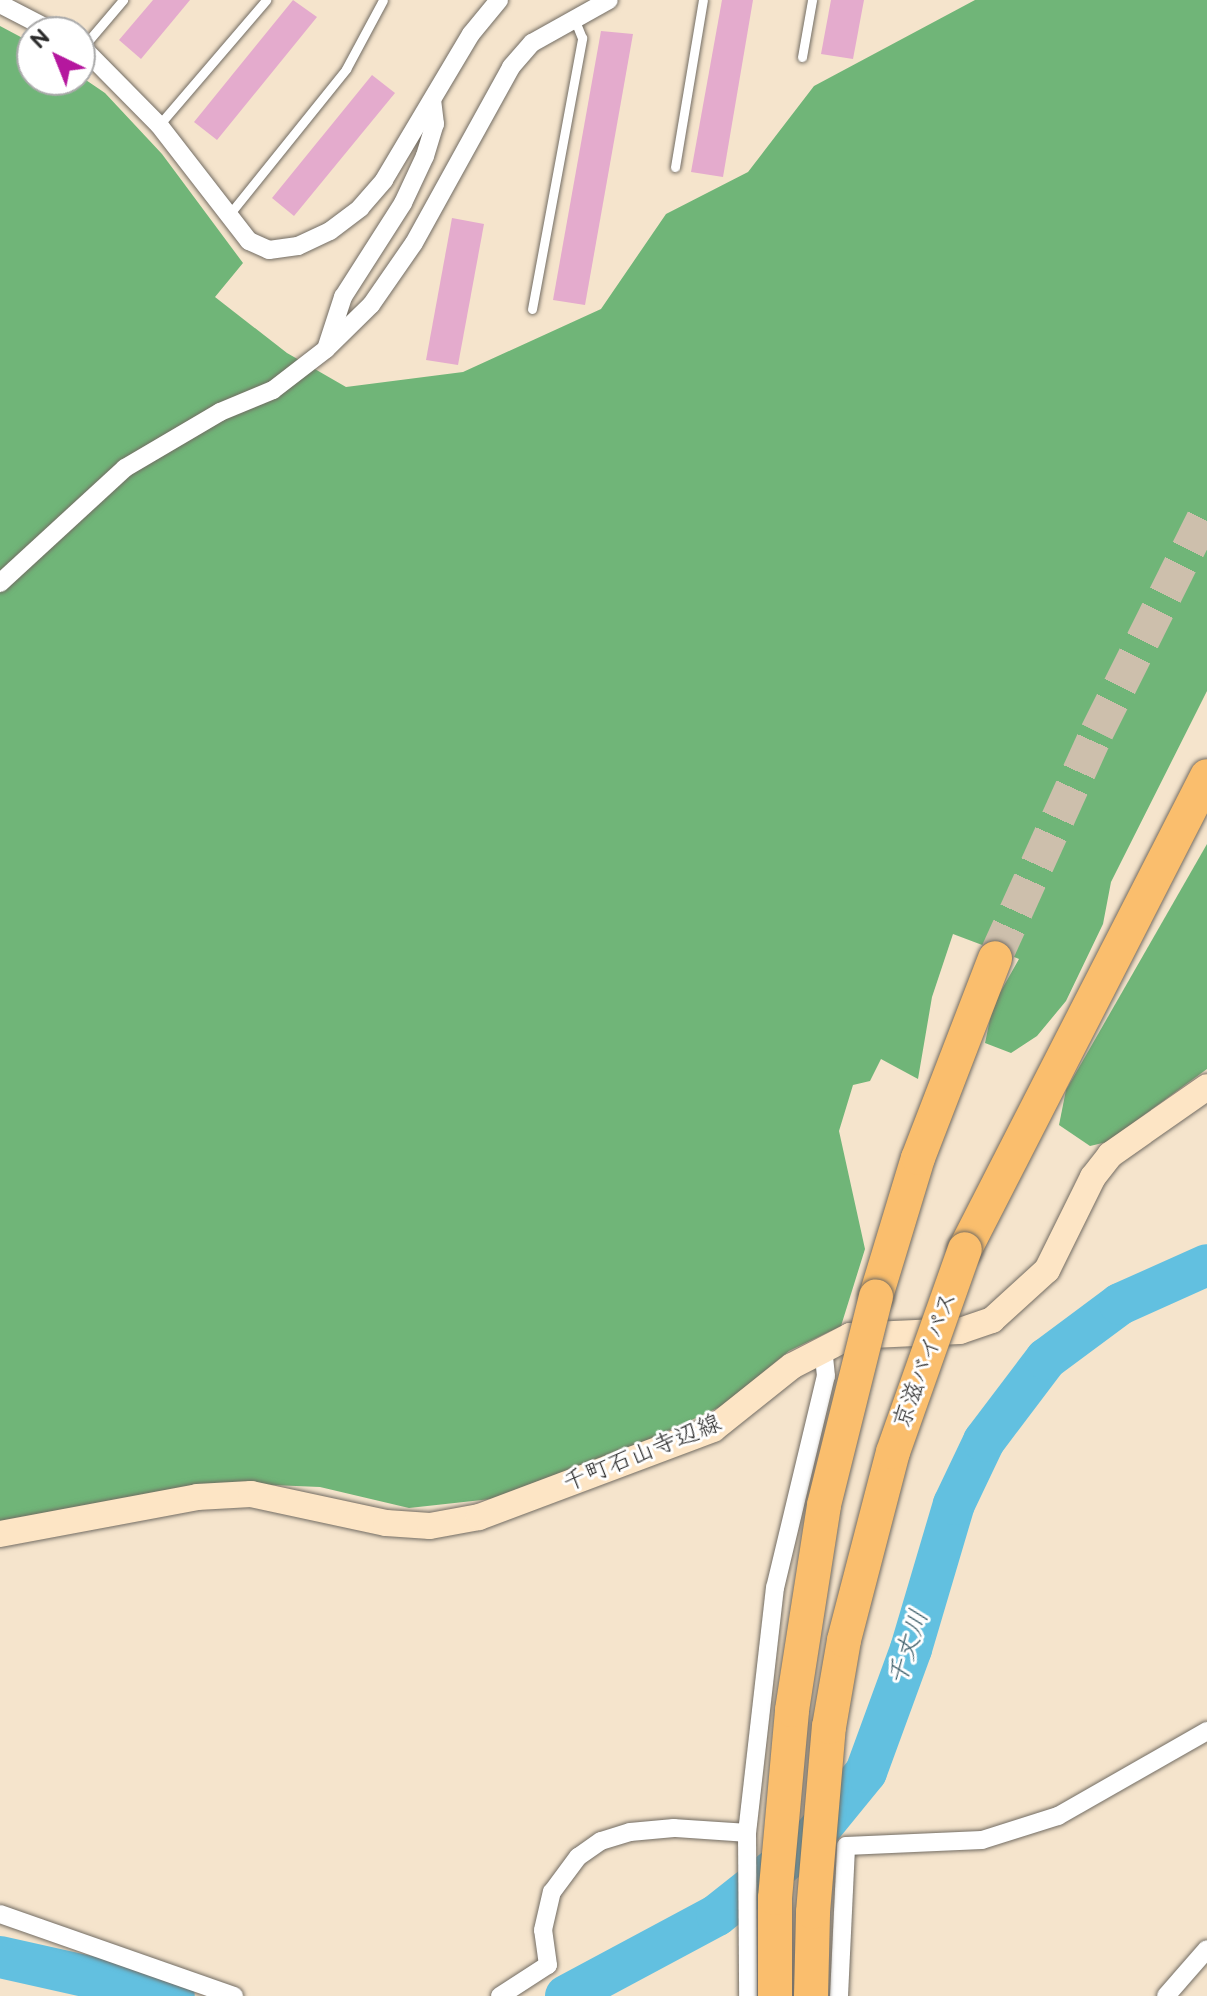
<!DOCTYPE html>
<html>
<head>
<meta charset="utf-8">
<style>
  body { margin:0 }
  #map { position:relative; width:1207px; height:1996px; overflow:hidden; background:#f5e4cc; font-family:"Balsamiq Sans","Klee One",sans-serif }
  div>[style] { position:absolute }
  [style*='--x'] { left:calc(var(--x)*1px); top:calc(var(--y)*1px); width:calc(var(--w)*1px); rotate:calc(var(--a)*1deg) }
  .forest>* { inset:0; background:#70b578 }
  .river>* { height:42px; margin:-21px; padding:0 21px; transform-origin:21px; border-radius:21px; background:#62c0e0 }
  .building>* { inset:0; background:#e4abcd }
  .motorway-tunnel>* { height:34px; margin-top:-17px; transform-origin:0; background:repeating-linear-gradient(90deg,#cdbfac 0 34px,transparent 0 51px) }
  .roads { filter:drop-shadow(0 0 2px #726c63) drop-shadow(0 0 2px #726c63) }
  .service>* { height:9px; margin:-4.5px; padding:0 4.5px; transform-origin:4.5px; border-radius:4.5px; background:#fff }
  .minor>* { height:18px; margin:-9px; padding:0 9px; transform-origin:9px; border-radius:9px; background:#fff }
  .secondary>* { height:26px; margin:-13px; padding:0 13px; transform-origin:13px; border-radius:13px; background:#fde5c5 }
  .motorway>* { height:34px; margin:-17px; padding:0 17px; transform-origin:17px; border-radius:17px; background:#fabe6d }
  .bridges { filter:drop-shadow(0 0 2px #726c63) drop-shadow(0 0 2px #726c63) }
  .motorway-bridge>* { height:34px; margin:-17px; padding:0 17px; transform-origin:17px; border-radius:17px; background:#fabe6d }
  span { translate:-50% -50%; white-space:nowrap; text-align:center; line-height:1.15; -webkit-text-stroke:6px #fff; paint-order:stroke }
  .street-label { font-size:24px; color:#2b2b2b }
  .water-label { font-size:26px; color:#3e5f6a; font-style:italic }
  .north { position:absolute; left:16px; top:16px; width:80px; height:80px; box-sizing:border-box; background:#fff; border:2px solid #aaa; border-radius:50%; rotate:317deg; font-size:22px; font-weight:700; line-height:32px; text-align:center; color:#2b2b2b }
  .north::after { content:''; display:block; margin:auto; width:28px; height:36px; background:#b5179e; clip-path:polygon(50% 0,100% 100%,50% 72%,0 100%) }
</style>
</head>
<body>
<div id="map">
  <div class="forest">
    <div style="clip-path:polygon(975px 0,1207px 0,1207px 691px,1111px 882px,1103px 924px,1066px 1001px,1037px 1036px,1011px 1053px,985px 1043px,993px 1005px,1019px 959px,953px 934px,932px 997px,918px 1079px,881px 1059px,870px 1081px,853px 1085px,839px 1131px,865px 1249px,841px 1326px,789px 1351px,722px 1406px,648px 1440px,491px 1499px,409px 1508px,320px 1487px,220px 1483px,0 1523px,0 26px,32px 43px,32px 80px,80px 76px,105px 93px,162px 154px,243px 263px,215px 297px,287px 353px,346px 387px,463px 372px,601px 309px,666px 214px,748px 172px,814px 86px)"></div>
    <div style="clip-path:polygon(1207px 844px,1207px 1069px,1107px 1142px,1090px 1146px,1059px 1125px,1066px 1090px)"></div>
  </div>
  <div class="river">
    <div style="--x:0;--y:1957;--w:178;--a:12.6"></div>
    <div style="--x:566;--y:1996;--w:171;--a:-28.2"></div>
    <div style="--x:717;--y:1915;--w:117;--a:-38.4"></div>
    <div style="--x:809;--y:1842;--w:90;--a:-50.8"></div>
    <div style="--x:866;--y:1772;--w:131;--a:-69.9"></div>
    <div style="--x:911;--y:1649;--w:151;--a:-73.5"></div>
    <div style="--x:954;--y:1504;--w:70;--a:-64.5"></div>
    <div style="--x:984;--y:1441;--w:103;--a:-52.9"></div>
    <div style="--x:1046;--y:1359;--w:92;--a:-36.6"></div>
    <div style="--x:1120;--y:1304;--w:95;--a:-24.1"></div>
  </div>
  <div class="building">
    <div style="clip-path:polygon(153px 0,190px 0,141px 59px,119px 40px)"></div>
    <div style="clip-path:polygon(293px 0,317px 17px,217px 140px,194px 122px)"></div>
    <div style="clip-path:polygon(722px 0,753px 0,723px 177px,691px 172px)"></div>
    <div style="clip-path:polygon(831px 0,864px 0,853px 59px,821px 54px)"></div>
    <div style="clip-path:polygon(601px 31px,633px 34px,585px 305px,553px 300px)"></div>
    <div style="clip-path:polygon(372px 75px,395px 93px,294px 216px,272px 198px)"></div>
    <div style="clip-path:polygon(452px 218px,484px 224px,458px 365px,426px 360px)"></div>
  </div>
  <div class="motorway-tunnel">
    <div style="--x:995;--y:958;--w:248;--a:-65.7"></div>
    <div style="--x:1097;--y:732;--w:247;--a:-63.5"></div>
  </div>
  <div class="roads">
    <div class="service">
      <div style="--x:83;--y:47;--w:62;--a:-49.6"></div>
      <div style="--x:802;--y:57;--w:58;--a:-80"></div>
      <div style="--x:159;--y:125;--w:165;--a:-49.4"></div>
      <div style="--x:675;--y:167;--w:169;--a:-80.5"></div>
      <div style="--x:228;--y:216;--w:189;--a:-51.2"></div>
      <div style="--x:346;--y:69;--w:78;--a:-61.8"></div>
      <div style="--x:532;--y:309;--w:276;--a:-79.5"></div>
      <div style="--x:582;--y:38;--w:22;--a:-112"></div>
    </div>
    <div class="minor">
      <div style="--x:0;--y:4;--w:61;--a:27.4"></div>
      <div style="--x:80;--y:45;--w:112;--a:45.4"></div>
      <div style="--x:159;--y:125;--w:147;--a:52.2"></div>
      <div style="--x:249;--y:241;--w:22;--a:24"></div>
      <div style="--x:269;--y:250;--w:29;--a:-8"></div>
      <div style="--x:298;--y:246;--w:35;--a:-25"></div>
      <div style="--x:330;--y:231;--w:38;--a:-37"></div>
      <div style="--x:360;--y:208;--w:37;--a:-49"></div>
      <div style="--x:384;--y:180;--w:170;--a:-59.2"></div>
      <div style="--x:471;--y:34;--w:44;--a:-50.5"></div>
      <div style="--x:327;--y:346;--w:52;--a:-71.9"></div>
      <div style="--x:343;--y:297;--w:112;--a:-57.4"></div>
      <div style="--x:403;--y:203;--w:52;--a:-64.9"></div>
      <div style="--x:425;--y:156;--w:34;--a:-73"></div>
      <div style="--x:435;--y:124;--w:24;--a:-97"></div>
      <div style="--x:0;--y:583;--w:170;--a:-42.6"></div>
      <div style="--x:125;--y:468;--w:110;--a:-30.5"></div>
      <div style="--x:220;--y:412;--w:57;--a:-22.5"></div>
      <div style="--x:273;--y:390;--w:67;--a:-37.7"></div>
      <div style="--x:326;--y:349;--w:63;--a:-44.4"></div>
      <div style="--x:371;--y:305;--w:75;--a:-55.3"></div>
      <div style="--x:414;--y:243;--w:201;--a:-61.1"></div>
      <div style="--x:511;--y:67;--w:32;--a:-49"></div>
      <div style="--x:532;--y:43;--w:88;--a:-29.2"></div>
      <div style="--x:747;--y:1833;--w:247;--a:-83.5"></div>
      <div style="--x:775;--y:1588;--w:218;--a:-76.5"></div>
      <div style="--x:826;--y:1376;--w:27;--a:-96"></div>
      <div style="--x:0;--y:1914;--w:248;--a:19.3"></div>
      <div style="--x:500;--y:1996;--w:57;--a:-32.9"></div>
      <div style="--x:548;--y:1965;--w:35;--a:-98"></div>
      <div style="--x:543;--y:1930;--w:39;--a:-77"></div>
      <div style="--x:552;--y:1892;--w:44;--a:-53.4"></div>
      <div style="--x:578;--y:1857;--w:28;--a:-35"></div>
      <div style="--x:601;--y:1841;--w:30;--a:-17"></div>
      <div style="--x:630;--y:1832;--w:44;--a:-5.2"></div>
      <div style="--x:674;--y:1828;--w:73;--a:3.9"></div>
      <div style="--x:747;--y:1833;--w:163;--a:89.6"></div>
      <div style="--x:839;--y:1996;--w:150;--a:-87.3"></div>
      <div style="--x:846;--y:1846;--w:136;--a:-2.5"></div>
      <div style="--x:982;--y:1840;--w:80;--a:-17.5"></div>
      <div style="--x:1058;--y:1816;--w:172;--a:-29.7"></div>
      <div style="--x:1166;--y:1996;--w:62;--a:-48.9"></div>
    </div>
    <div class="secondary">
      <div style="--x:0;--y:1534;--w:200;--a:-10.6"></div>
      <div style="--x:197;--y:1497;--w:54;--a:-3.2"></div>
      <div style="--x:251;--y:1494;--w:138;--a:12.1"></div>
      <div style="--x:386;--y:1523;--w:44;--a:3.9"></div>
      <div style="--x:430;--y:1526;--w:50;--a:-10.4"></div>
      <div style="--x:479;--y:1517;--w:250;--a:-20.6"></div>
      <div style="--x:713;--y:1429;--w:101;--a:-38.6"></div>
      <div style="--x:792;--y:1366;--w:65;--a:-27.3"></div>
      <div style="--x:850;--y:1336;--w:110;--a:-2.6"></div>
      <div style="--x:960;--y:1331;--w:34;--a:-19"></div>
      <div style="--x:992;--y:1320;--w:74;--a:-42.3"></div>
      <div style="--x:1047;--y:1270;--w:104;--a:-63.7"></div>
      <div style="--x:1093;--y:1177;--w:28;--a:-52"></div>
      <div style="--x:1110;--y:1155;--w:118;--a:-35"></div>
    </div>
    <div class="motorway">
      <div style="--x:965;--y:1249;--w:531;--a:-62.9"></div>
      <div style="--x:876;--y:1296;--w:144;--a:-73.1"></div>
      <div style="--x:918;--y:1158;--w:214;--a:-68.9"></div>
    </div>
  </div>
  <div class="bridges">
    <div class="motorway-bridge">
      <div style="--x:775;--y:1996;--w:98;--a:-90"></div>
      <div style="--x:775;--y:1898;--w:189;--a:-84.8"></div>
      <div style="--x:792;--y:1710;--w:207;--a:-81.1"></div>
      <div style="--x:824;--y:1505;--w:215;--a:-76"></div>
      <div style="--x:811;--y:1996;--w:84;--a:-88.6"></div>
      <div style="--x:813;--y:1912;--w:186;--a:-85.1"></div>
      <div style="--x:829;--y:1727;--w:88;--a:-80.2"></div>
      <div style="--x:844;--y:1640;--w:194;--a:-75.4"></div>
      <div style="--x:893;--y:1452;--w:215;--a:-70.5"></div>
    </div>
  </div>
  <div class="street-label">
    <span style="left:925px;top:1360px;rotate:-70deg">京滋バイパス</span>
    <span style="left:642px;top:1453px;rotate:-22deg">千町石山寺辺線</span>
  </div>
  <div class="water-label">
    <span style="left:909px;top:1648px;rotate:-72deg">千丈川</span>
  </div>
  <div class="north">N</div>
</div>
</body>
</html>
